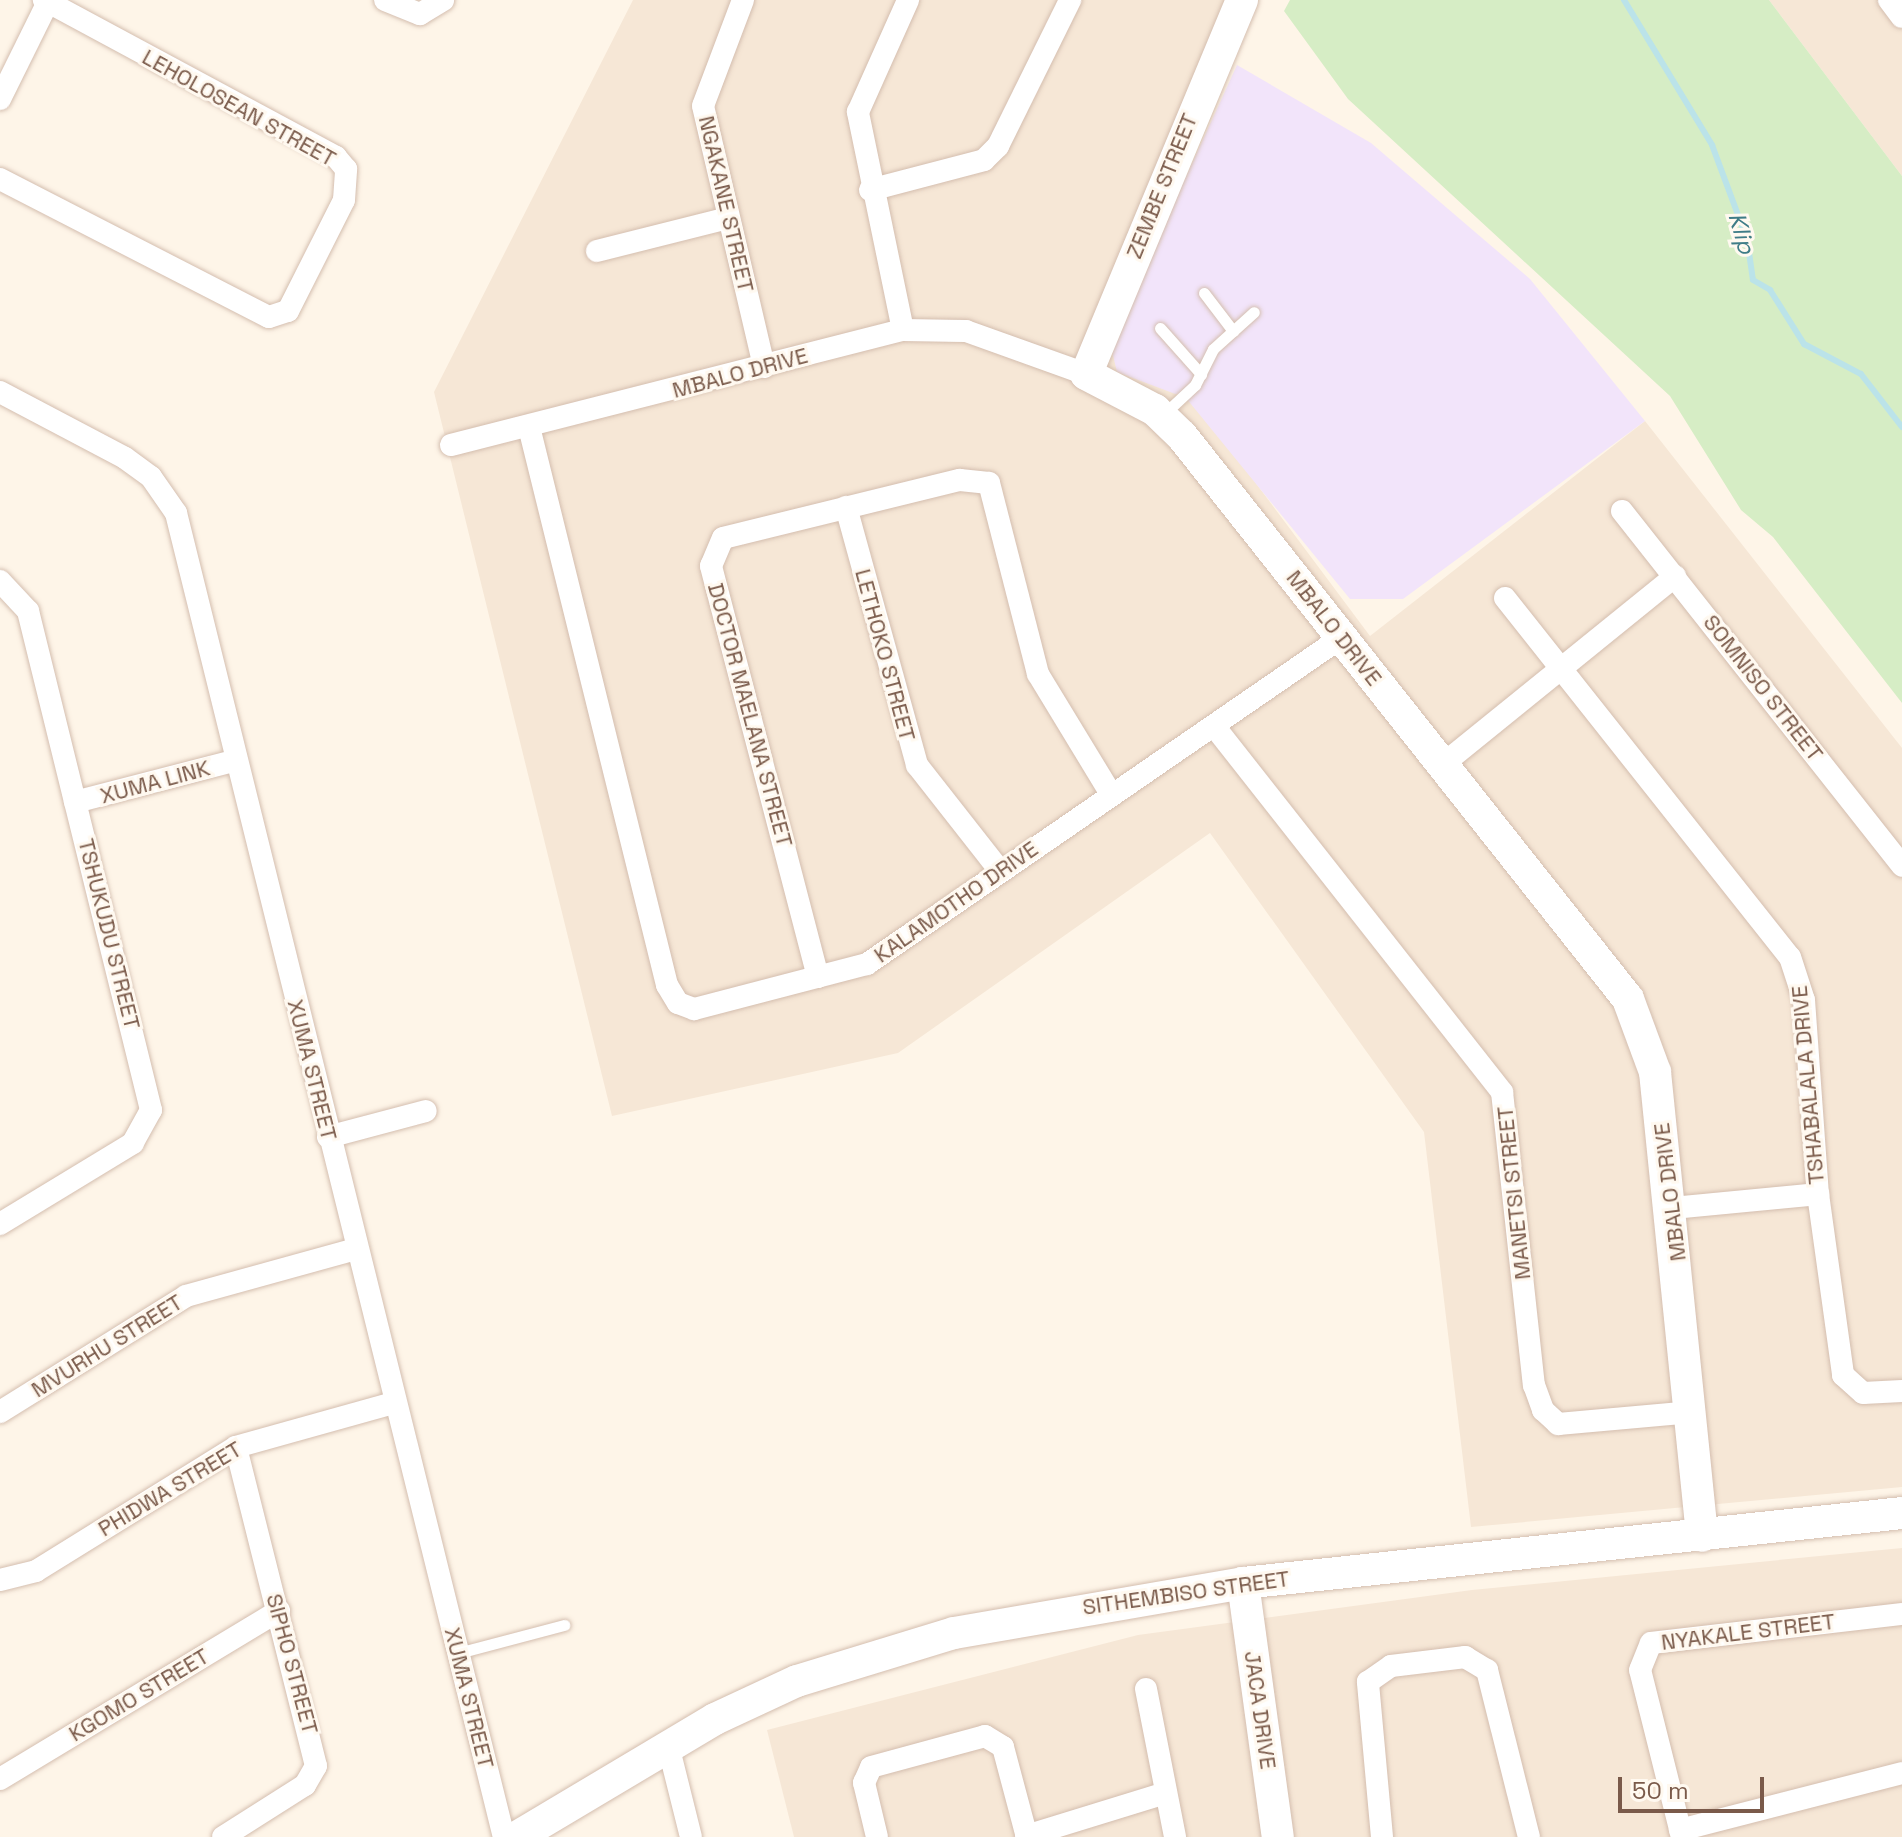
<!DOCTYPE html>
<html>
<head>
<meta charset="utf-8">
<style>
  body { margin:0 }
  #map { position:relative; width:1902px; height:1837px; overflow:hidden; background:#fef5e8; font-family:"Space Grotesk",sans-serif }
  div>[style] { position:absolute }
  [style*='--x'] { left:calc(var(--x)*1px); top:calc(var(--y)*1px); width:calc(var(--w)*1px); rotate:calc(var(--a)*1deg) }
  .residential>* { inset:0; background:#f6e7d6 }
  .education>* { inset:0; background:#f2e4fa }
  .green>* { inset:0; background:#d6edc5 }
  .stream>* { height:6px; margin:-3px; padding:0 3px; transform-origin:3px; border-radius:3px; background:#bbe3e9 }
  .roads { filter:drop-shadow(0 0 2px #d4beaf) drop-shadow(0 0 2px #d4beaf) }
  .lane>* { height:11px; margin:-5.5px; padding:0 5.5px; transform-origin:5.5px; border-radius:5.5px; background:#fff }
  .street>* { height:22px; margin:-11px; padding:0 11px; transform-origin:11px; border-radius:11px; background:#fff }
  .secondary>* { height:32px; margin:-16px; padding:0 16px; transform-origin:16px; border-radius:16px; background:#fff }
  span { translate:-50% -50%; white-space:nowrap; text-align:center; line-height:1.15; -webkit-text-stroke:6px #fff9f0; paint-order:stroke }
  .street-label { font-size:22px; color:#7a5a4a }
  .water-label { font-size:24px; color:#3f7c87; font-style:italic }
  .scale { position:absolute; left:1618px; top:1777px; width:146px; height:36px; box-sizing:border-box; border:4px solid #7a5a4a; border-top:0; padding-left:10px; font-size:24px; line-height:28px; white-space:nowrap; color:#7a5a4a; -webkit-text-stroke:6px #fff9f0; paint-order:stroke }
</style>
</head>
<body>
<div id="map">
  <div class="residential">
    <div style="clip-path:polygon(633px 0,1244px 0,1112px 342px,1190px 395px,1370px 636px,1645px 421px,1902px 748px,1902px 1487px,1471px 1527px,1424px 1132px,1210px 833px,898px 1053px,612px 1116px,434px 392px)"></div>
    <div style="clip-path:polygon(1769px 0,1902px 0,1902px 176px)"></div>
    <div style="clip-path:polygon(1902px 1548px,1902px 1837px,794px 1837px,767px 1730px,1138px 1635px,1472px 1590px)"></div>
  </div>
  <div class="education">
    <div style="clip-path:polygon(1237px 65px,1371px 143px,1530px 279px,1645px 421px,1403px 599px,1350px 599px,1186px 398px,1117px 372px,1110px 343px)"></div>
  </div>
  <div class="green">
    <div style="clip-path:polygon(1290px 0,1769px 0,1902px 176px,1902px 703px,1773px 537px,1741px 510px,1670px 396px,1348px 99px,1284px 11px)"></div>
  </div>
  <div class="stream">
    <div style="--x:1624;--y:0;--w:170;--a:58.7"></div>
    <div style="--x:1712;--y:145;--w:100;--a:69.6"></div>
    <div style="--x:1747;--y:239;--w:41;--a:81.7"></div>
    <div style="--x:1753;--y:280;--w:20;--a:30"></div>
    <div style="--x:1770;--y:290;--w:64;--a:57.8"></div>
    <div style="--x:1804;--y:344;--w:64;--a:27.8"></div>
    <div style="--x:1861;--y:374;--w:67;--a:52.3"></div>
  </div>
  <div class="roads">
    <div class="lane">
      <div style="--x:1204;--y:293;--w:48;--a:52.7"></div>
      <div style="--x:1160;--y:328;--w:62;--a:48.3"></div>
      <div style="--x:1165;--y:413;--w:41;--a:-43"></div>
      <div style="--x:1195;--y:385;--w:40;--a:-63.4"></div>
      <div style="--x:1213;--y:349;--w:55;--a:-42.1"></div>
      <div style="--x:458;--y:1653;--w:110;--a:-14.8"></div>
    </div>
    <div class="street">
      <div style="--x:385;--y:0;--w:38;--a:22"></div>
      <div style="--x:420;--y:14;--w:27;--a:-31"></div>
      <div style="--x:743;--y:0;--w:113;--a:110.7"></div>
      <div style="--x:703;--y:106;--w:268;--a:76.8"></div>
      <div style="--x:1889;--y:0;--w:21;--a:53"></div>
      <div style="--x:0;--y:99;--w:108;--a:-63.7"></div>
      <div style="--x:0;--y:179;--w:302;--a:27.2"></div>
      <div style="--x:269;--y:317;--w:20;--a:-18"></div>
      <div style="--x:288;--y:311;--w:124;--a:-63.2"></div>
      <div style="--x:344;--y:200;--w:31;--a:-86"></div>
      <div style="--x:346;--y:169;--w:16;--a:-130"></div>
      <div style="--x:336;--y:157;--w:332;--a:-151.7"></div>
      <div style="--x:870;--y:190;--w:118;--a:-14.7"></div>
      <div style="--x:984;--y:160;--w:20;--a:-45"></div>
      <div style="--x:998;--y:146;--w:163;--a:-63.7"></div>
      <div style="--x:597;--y:251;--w:135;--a:-14.1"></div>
      <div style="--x:903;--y:330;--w:223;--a:-101.7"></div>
      <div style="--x:858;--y:112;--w:123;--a:-65.9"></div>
      <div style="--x:0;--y:392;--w:141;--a:27.8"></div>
      <div style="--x:125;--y:458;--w:32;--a:36"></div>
      <div style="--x:151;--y:477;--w:44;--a:55.2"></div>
      <div style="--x:176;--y:513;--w:1364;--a:76.09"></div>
      <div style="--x:529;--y:427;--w:575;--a:76.11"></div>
      <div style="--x:667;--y:985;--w:21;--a:59"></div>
      <div style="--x:678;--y:1003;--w:17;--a:21"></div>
      <div style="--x:694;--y:1009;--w:179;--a:-14.6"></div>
      <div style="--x:867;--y:964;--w:577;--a:-34.54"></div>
      <div style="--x:451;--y:445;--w:466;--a:-14.3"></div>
      <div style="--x:903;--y:330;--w:63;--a:0.9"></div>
      <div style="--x:966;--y:331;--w:127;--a:19.7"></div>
      <div style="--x:846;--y:507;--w:268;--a:74.6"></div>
      <div style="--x:917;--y:765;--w:135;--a:51.9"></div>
      <div style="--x:1622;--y:511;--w:452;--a:51.7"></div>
      <div style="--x:0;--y:581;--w:41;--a:47"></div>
      <div style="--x:28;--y:611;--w:514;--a:76.15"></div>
      <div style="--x:151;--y:1110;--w:38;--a:119"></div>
      <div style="--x:133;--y:1143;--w:156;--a:148.7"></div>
      <div style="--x:1505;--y:598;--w:458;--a:51.6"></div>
      <div style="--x:1790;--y:957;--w:45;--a:72"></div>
      <div style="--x:1804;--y:1000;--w:195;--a:85.9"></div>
      <div style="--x:1818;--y:1194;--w:183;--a:82.1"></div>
      <div style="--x:1843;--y:1375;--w:27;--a:42"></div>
      <div style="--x:1863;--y:1393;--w:39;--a:-3"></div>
      <div style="--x:1214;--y:726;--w:466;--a:51.8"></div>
      <div style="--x:1502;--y:1092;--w:295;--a:83.8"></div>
      <div style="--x:1534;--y:1385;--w:27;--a:70"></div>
      <div style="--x:1543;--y:1410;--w:21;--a:43"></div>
      <div style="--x:1558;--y:1424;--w:135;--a:-5.1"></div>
      <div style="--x:1442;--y:765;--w:300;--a:-39"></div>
      <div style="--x:75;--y:802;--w:164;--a:-14.5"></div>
      <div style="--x:818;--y:977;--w:425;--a:-104.6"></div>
      <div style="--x:711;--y:566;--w:30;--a:-67"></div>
      <div style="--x:723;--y:538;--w:244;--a:-13.8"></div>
      <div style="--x:960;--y:480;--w:29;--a:6"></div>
      <div style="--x:989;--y:483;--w:197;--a:75.6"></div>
      <div style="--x:1038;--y:674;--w:140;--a:58.7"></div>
      <div style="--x:328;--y:1137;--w:101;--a:-14.9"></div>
      <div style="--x:1673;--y:1208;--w:146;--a:-5.5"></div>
      <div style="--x:0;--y:1412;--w:219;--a:-31.9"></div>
      <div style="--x:186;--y:1296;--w:176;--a:-15.5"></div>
      <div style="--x:0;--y:1580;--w:37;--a:-14"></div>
      <div style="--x:36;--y:1571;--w:235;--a:-31.8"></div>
      <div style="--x:236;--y:1447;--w:164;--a:-15.6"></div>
      <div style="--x:1146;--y:1689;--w:151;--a:78.9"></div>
      <div style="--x:668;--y:1745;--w:95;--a:76"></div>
      <div style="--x:0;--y:1779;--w:326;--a:-31.1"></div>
      <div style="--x:1680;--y:1830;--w:229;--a:-14.4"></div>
      <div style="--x:1026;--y:1836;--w:146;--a:-17.1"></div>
      <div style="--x:223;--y:1837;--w:97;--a:-32.4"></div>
      <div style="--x:305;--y:1785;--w:22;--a:-60"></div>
      <div style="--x:316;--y:1766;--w:329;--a:-104.1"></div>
      <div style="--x:877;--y:1837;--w:56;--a:-103.5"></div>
      <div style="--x:864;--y:1783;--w:17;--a:-66"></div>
      <div style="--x:871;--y:1767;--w:118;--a:-15.2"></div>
      <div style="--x:985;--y:1736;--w:21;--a:31"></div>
      <div style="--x:1003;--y:1747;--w:93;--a:75.1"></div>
      <div style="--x:1382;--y:1837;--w:156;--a:-95.2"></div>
      <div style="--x:1368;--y:1682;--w:28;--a:-35"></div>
      <div style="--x:1391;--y:1666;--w:75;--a:-6.9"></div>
      <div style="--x:1465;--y:1657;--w:26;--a:31"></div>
      <div style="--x:1487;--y:1670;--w:172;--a:75.9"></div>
      <div style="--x:1682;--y:1837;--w:172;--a:-104.1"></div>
      <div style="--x:1640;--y:1670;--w:29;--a:-68"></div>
      <div style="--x:1651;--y:1643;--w:253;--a:-6.6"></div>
    </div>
    <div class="secondary">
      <div style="--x:1242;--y:0;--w:405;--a:112.6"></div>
      <div style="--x:1086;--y:374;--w:78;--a:27.6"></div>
      <div style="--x:1155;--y:410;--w:37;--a:44"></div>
      <div style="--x:1182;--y:436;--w:718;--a:51.61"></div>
      <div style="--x:1628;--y:999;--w:78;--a:69.7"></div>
      <div style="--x:1655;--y:1072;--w:466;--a:84.2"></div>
      <div style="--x:1243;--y:1583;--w:256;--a:82.2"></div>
      <div style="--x:517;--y:1837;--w:230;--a:-30.8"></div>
      <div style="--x:715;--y:1719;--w:90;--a:-24.9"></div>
      <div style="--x:797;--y:1681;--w:164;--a:-17"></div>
      <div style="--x:954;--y:1633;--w:293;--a:-9.8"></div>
      <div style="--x:1243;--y:1583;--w:663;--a:-6.06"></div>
    </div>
  </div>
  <div class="street-label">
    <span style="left:239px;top:108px;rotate:29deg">LEHOLOSEAN STREET</span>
    <span style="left:1162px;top:186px;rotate:-68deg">ZEMBE STREET</span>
    <span style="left:726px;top:204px;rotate:77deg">NGAKANE STREET</span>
    <span style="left:740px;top:373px;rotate:-15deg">MBALO DRIVE</span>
    <span style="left:1334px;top:628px;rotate:52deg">MBALO DRIVE</span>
    <span style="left:885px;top:655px;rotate:75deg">LETHOKO STREET</span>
    <span style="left:1763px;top:688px;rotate:52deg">SOMNISO STREET</span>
    <span style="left:750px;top:715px;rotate:75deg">DOCTOR MAELANA STREET</span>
    <span style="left:155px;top:782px;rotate:-15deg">XUMA LINK</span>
    <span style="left:956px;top:902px;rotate:-35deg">KALAMOTHO DRIVE</span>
    <span style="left:109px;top:934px;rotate:76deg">TSHUKUDU STREET</span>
    <span style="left:312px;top:1070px;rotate:76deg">XUMA STREET</span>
    <span style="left:1808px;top:1085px;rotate:-95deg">TSHABALALA DRIVE</span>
    <span style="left:1670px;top:1192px;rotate:-97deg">MBALO DRIVE</span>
    <span style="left:1514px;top:1193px;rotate:-96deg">MANETSI STREET</span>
    <span style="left:107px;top:1346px;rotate:-32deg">MVURHU STREET</span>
    <span style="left:170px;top:1489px;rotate:-31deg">PHIDWA STREET</span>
    <span style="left:1186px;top:1593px;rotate:-8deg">SITHEMBISO STREET</span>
    <span style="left:1748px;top:1632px;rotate:-7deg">NYAKALE STREET</span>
    <span style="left:292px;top:1664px;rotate:75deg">SIPHO STREET</span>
    <span style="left:139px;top:1695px;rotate:-31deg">KGOMO STREET</span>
    <span style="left:469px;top:1698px;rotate:76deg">XUMA STREET</span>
    <span style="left:1260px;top:1710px;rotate:82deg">JACA DRIVE</span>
  </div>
  <div class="water-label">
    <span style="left:1742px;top:233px;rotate:74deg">Klip</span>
  </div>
  <div class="scale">50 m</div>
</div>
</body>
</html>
